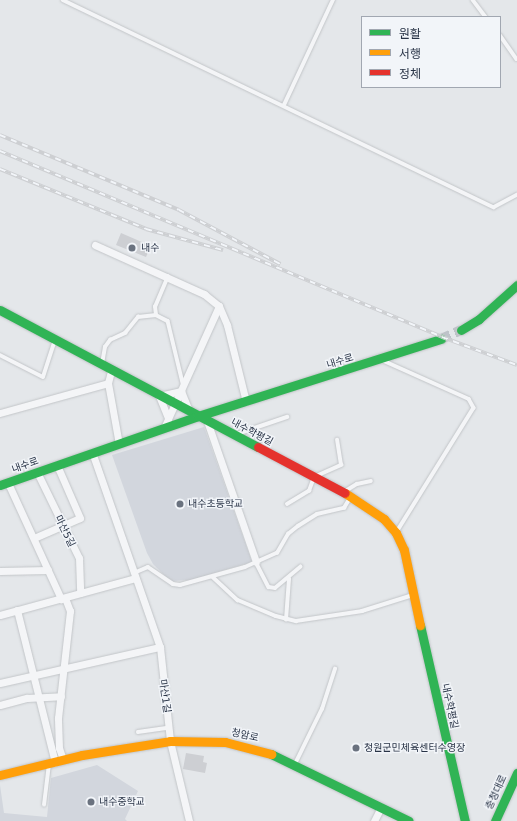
<!DOCTYPE html>
<html>
<head>
<meta charset="utf-8">
<style>
  body { margin:0 }
  #map { position:relative; width:517px; height:821px; overflow:hidden; background:#e4e7ea; font-family:"DejaVu Sans","Noto Sans KR",sans-serif }
  div>[style] { position:absolute }
  [style*='--x'] { left:calc(var(--x)*1px); top:calc(var(--y)*1px); width:calc(var(--w)*1px); rotate:calc(var(--a)*1deg) }
  .built>* { inset:0; background:#d2d6dd }
  .building>* { inset:0; background:#cdcfd3 }
  .secondary-tunnel>* { height:10px; margin-top:-5px; transform-origin:0; background:repeating-linear-gradient(90deg,#bec3c9 0 10px,transparent 0 15px) }
  .roads { filter:drop-shadow(0 0 1px #c2c5c8) drop-shadow(0 0 1px #c2c5c8) }
  .lane>* { height:3.5px; margin:-1.75px; padding:0 1.75px; transform-origin:1.75px; border-radius:1.75px; background:#f4f5f7 }
  .street>* { height:7px; margin:-3.5px; padding:0 3.5px; transform-origin:3.5px; border-radius:3.5px; background:#f4f5f7 }
  .fast>* { height:9px; margin:-4.5px; padding:0 4.5px; transform-origin:4.5px; border-radius:4.5px; background:#30b455 }
  .slow>* { height:9px; margin:-4.5px; padding:0 4.5px; transform-origin:4.5px; border-radius:4.5px; background:#ff9f0a }
  .jam>* { height:9px; margin:-4.5px; padding:0 4.5px; transform-origin:4.5px; border-radius:4.5px; background:#e5322d }
  .rail>* { height:3.5px; margin-top:-1.75px; transform-origin:0; background:repeating-linear-gradient(90deg,#f2f5f9 0 6px,#cdcfd2 0 12px); box-sizing:border-box; border-block:1px solid #cdcfd2 }
  .dots>* { width:11px; height:11px; translate:-50% -50%; box-sizing:border-box; border:2px solid #f2f5f9; border-radius:50% }
  span { translate:-50% -50%; white-space:nowrap; text-align:center; line-height:1.15; -webkit-text-stroke:3px #f2f5f9; paint-order:stroke }
  .poi-label { font-size:10px; color:#283346 }
  .left { translate:0 -50%; text-align:left }
  .street-label { font-size:10px; color:#283346 }
  .legend { position:absolute; left:361px; top:16px; width:140px; height:72px; box-sizing:border-box; background:#f2f5f9; border:1px solid #a1a7b1; margin:0; padding:5px 7px; list-style:none; font-size:12px; color:#283346 }
  .legend li { display:flex; align-items:center; gap:8px; height:20px }
  .legend b { width:20px; border:1px solid #a1a7b1 }
</style>
</head>
<body>
<div id="map">
  <div class="built">
    <div style="clip-path:polygon(204px 427px,252px 562px,191px 580px,170px 581px,153px 564px,147px 553px,112px 455px)"></div>
    <div style="clip-path:polygon(97px 765px,138px 791px,125px 819px,127px 821px,0 821px,0 785px,4px 813px,47px 817px,51px 778px)"></div>
  </div>
  <div class="building">
    <div style="clip-path:polygon(121px 233px,151px 246px,146px 257px,116px 245px)"></div>
    <div style="clip-path:polygon(186px 753px,204px 756px,203px 762px,207px 763px,205px 773px,183px 769px)"></div>
  </div>
  <div class="secondary-tunnel">
    <div style="--x:441;--y:339;--w:22;--a:-24"></div>
  </div>
  <div class="roads">
    <div class="lane">
      <div style="--x:63;--y:0;--w:478;--a:25.7"></div>
      <div style="--x:494;--y:207;--w:26;--a:-28"></div>
      <div style="--x:473;--y:0;--w:21;--a:53"></div>
      <div style="--x:500;--y:35;--w:29;--a:55"></div>
      <div style="--x:284;--y:105;--w:116;--a:-65"></div>
      <div style="--x:156;--y:315;--w:8;--a:-97"></div>
      <div style="--x:155;--y:307;--w:33;--a:-67"></div>
      <div style="--x:0;--y:355;--w:48;--a:27.1"></div>
      <div style="--x:43;--y:377;--w:38;--a:-72"></div>
      <div style="--x:382;--y:360;--w:95;--a:24.1"></div>
      <div style="--x:469;--y:399;--w:10;--a:61"></div>
      <div style="--x:474;--y:408;--w:146;--a:121.8"></div>
      <div style="--x:102;--y:364;--w:17;--a:-80"></div>
      <div style="--x:105;--y:347;--w:9;--a:-54"></div>
      <div style="--x:110;--y:340;--w:17;--a:-25"></div>
      <div style="--x:125;--y:333;--w:21;--a:-51"></div>
      <div style="--x:138;--y:317;--w:18;--a:-6"></div>
      <div style="--x:156;--y:315;--w:13;--a:27"></div>
      <div style="--x:168;--y:321;--w:64;--a:76.4"></div>
      <div style="--x:237;--y:434;--w:53;--a:-18.8"></div>
      <div style="--x:344;--y:492;--w:15;--a:-32"></div>
      <div style="--x:357;--y:484;--w:14;--a:-12"></div>
      <div style="--x:287;--y:504;--w:26;--a:-31"></div>
      <div style="--x:309;--y:491;--w:15;--a:-70"></div>
      <div style="--x:314;--y:477;--w:30;--a:-24"></div>
      <div style="--x:341;--y:465;--w:25;--a:-99"></div>
      <div style="--x:256;--y:562;--w:28;--a:63"></div>
      <div style="--x:269;--y:587;--w:6;--a:9"></div>
      <div style="--x:275;--y:588;--w:33;--a:-40"></div>
      <div style="--x:134;--y:573;--w:15;--a:-23"></div>
      <div style="--x:148;--y:567;--w:30;--a:34"></div>
      <div style="--x:173;--y:584;--w:7;--a:8"></div>
      <div style="--x:180;--y:585;--w:67;--a:-15.5"></div>
      <div style="--x:245;--y:567;--w:35;--a:-24"></div>
      <div style="--x:277;--y:553;--w:22;--a:-60"></div>
      <div style="--x:288;--y:534;--w:13;--a:-39"></div>
      <div style="--x:298;--y:526;--w:22;--a:-32"></div>
      <div style="--x:317;--y:514;--w:28;--a:-13"></div>
      <div style="--x:344;--y:508;--w:12;--a:-59"></div>
      <div style="--x:213;--y:577;--w:34;--a:43"></div>
      <div style="--x:238;--y:600;--w:41;--a:22.8"></div>
      <div style="--x:276;--y:616;--w:21;--a:14"></div>
      <div style="--x:296;--y:621;--w:67;--a:-8.6"></div>
      <div style="--x:362;--y:611;--w:53;--a:-17.4"></div>
      <div style="--x:286;--y:620;--w:41;--a:-85.8"></div>
      <div style="--x:138;--y:732;--w:30;--a:-8"></div>
      <div style="--x:296;--y:762;--w:59;--a:-63.9"></div>
      <div style="--x:322;--y:709;--w:42;--a:-72"></div>
      <div style="--x:44;--y:805;--w:41;--a:-83"></div>
    </div>
    <div class="street">
      <div style="--x:95;--y:245;--w:120;--a:24.2"></div>
      <div style="--x:204;--y:294;--w:19;--a:39"></div>
      <div style="--x:219;--y:306;--w:134;--a:114.3"></div>
      <div style="--x:219;--y:306;--w:21;--a:67"></div>
      <div style="--x:227;--y:325;--w:79;--a:76.1"></div>
      <div style="--x:111;--y:371;--w:12;--a:104"></div>
      <div style="--x:108;--y:383;--w:62;--a:79.8"></div>
      <div style="--x:0;--y:413;--w:112;--a:-15.5"></div>
      <div style="--x:168;--y:418;--w:24;--a:-112"></div>
      <div style="--x:159;--y:396;--w:23;--a:-13"></div>
      <div style="--x:181;--y:391;--w:22;--a:68"></div>
      <div style="--x:207;--y:421;--w:149;--a:70.8"></div>
      <div style="--x:92;--y:452;--w:207;--a:70.8"></div>
      <div style="--x:160;--y:647;--w:95;--a:83.9"></div>
      <div style="--x:170;--y:741;--w:82;--a:76.6"></div>
      <div style="--x:37;--y:472;--w:96;--a:64"></div>
      <div style="--x:79;--y:558;--w:35;--a:88"></div>
      <div style="--x:8;--y:483;--w:128;--a:65.4"></div>
      <div style="--x:34;--y:538;--w:50;--a:-23.5"></div>
      <div style="--x:80;--y:518;--w:58;--a:-113.5"></div>
      <div style="--x:0;--y:571;--w:48;--a:-1.2"></div>
      <div style="--x:17;--y:610;--w:157;--a:76"></div>
      <div style="--x:0;--y:615;--w:140;--a:-15.3"></div>
      <div style="--x:0;--y:683;--w:164;--a:-12.7"></div>
      <div style="--x:0;--y:705;--w:28;--a:-15"></div>
      <div style="--x:27;--y:698;--w:34;--a:-3"></div>
      <div style="--x:63;--y:760;--w:13;--a:-108"></div>
      <div style="--x:59;--y:748;--w:30;--a:-92"></div>
      <div style="--x:58;--y:718;--w:108;--a:-83.6"></div>
      <div style="--x:70;--y:611;--w:14;--a:-111"></div>
      <div style="--x:374;--y:821;--w:16;--a:-63"></div>
    </div>
    <div class="fast">
      <div style="--x:0;--y:310;--w:292;--a:28"></div>
      <div style="--x:461;--y:330;--w:21;--a:-31"></div>
      <div style="--x:479;--y:319;--w:51;--a:-41.8"></div>
      <div style="--x:0;--y:485;--w:210;--a:-19.2"></div>
      <div style="--x:198;--y:416;--w:255;--a:-17.6"></div>
      <div style="--x:420;--y:625;--w:201;--a:77.1"></div>
      <div style="--x:271;--y:754;--w:153;--a:25.9"></div>
      <div style="--x:495;--y:821;--w:53;--a:-65.4"></div>
    </div>
    <div class="slow">
      <div style="--x:345;--y:493;--w:47;--a:33.7"></div>
      <div style="--x:384;--y:519;--w:18;--a:49"></div>
      <div style="--x:396;--y:533;--w:19;--a:65"></div>
      <div style="--x:404;--y:550;--w:77;--a:78"></div>
      <div style="--x:0;--y:775;--w:84;--a:-13.7"></div>
      <div style="--x:82;--y:755;--w:89;--a:-9"></div>
      <div style="--x:170;--y:741;--w:55;--a:1"></div>
      <div style="--x:225;--y:742;--w:48;--a:14.6"></div>
    </div>
    <div class="jam">
      <div style="--x:258;--y:447;--w:98;--a:27.9"></div>
    </div>
  </div>
  <div class="rail">
    <div style="--x:0;--y:135;--w:194;--a:22.7"></div>
    <div style="--x:179;--y:210;--w:115;--a:28.1"></div>
    <div style="--x:0;--y:151;--w:480;--a:22.8"></div>
    <div style="--x:442;--y:337;--w:80;--a:20.5"></div>
    <div style="--x:0;--y:169;--w:158;--a:22.3"></div>
    <div style="--x:146;--y:229;--w:80;--a:15.3"></div>
  </div>
  <div class="dots">
    <div style="left:132px;top:248px;background:#6a727f"></div>
    <div style="left:180px;top:504px;background:#6a727f"></div>
    <div style="left:356px;top:748px;background:#6a727f"></div>
    <div style="left:91px;top:802px;background:#6a727f"></div>
  </div>
  <div class="poi-label">
    <span class="left" style="left:141px;top:248px">내수</span>
    <span class="left" style="left:188px;top:504px">내수초등학교</span>
    <span class="left" style="left:364px;top:748px">청원군민체육센터수영장</span>
    <span class="left" style="left:99px;top:802px">내수중학교</span>
  </div>
  <div class="street-label">
    <span style="left:340px;top:361px;rotate:-17deg">내수로</span>
    <span style="left:252px;top:432px;rotate:28deg">내수학평길</span>
    <span style="left:25px;top:465px;rotate:-20deg">내수로</span>
    <span style="left:65px;top:531px;rotate:64deg">마산5길</span>
    <span style="left:165px;top:696px;rotate:82deg">마산1길</span>
    <span style="left:450px;top:706px;rotate:78deg">내수학평길</span>
    <span style="left:245px;top:735px;rotate:12deg">청암로</span>
    <span style="left:496px;top:792px;rotate:-65deg">충청대로</span>
  </div>
  <ul class="legend">
  <li><b style="height:5px;background:#30b455"></b>원활</li>
  <li><b style="height:5px;background:#ff9f0a"></b>서행</li>
  <li><b style="height:5px;background:#e5322d"></b>정체</li>
  </ul>
</div>
</body>
</html>
